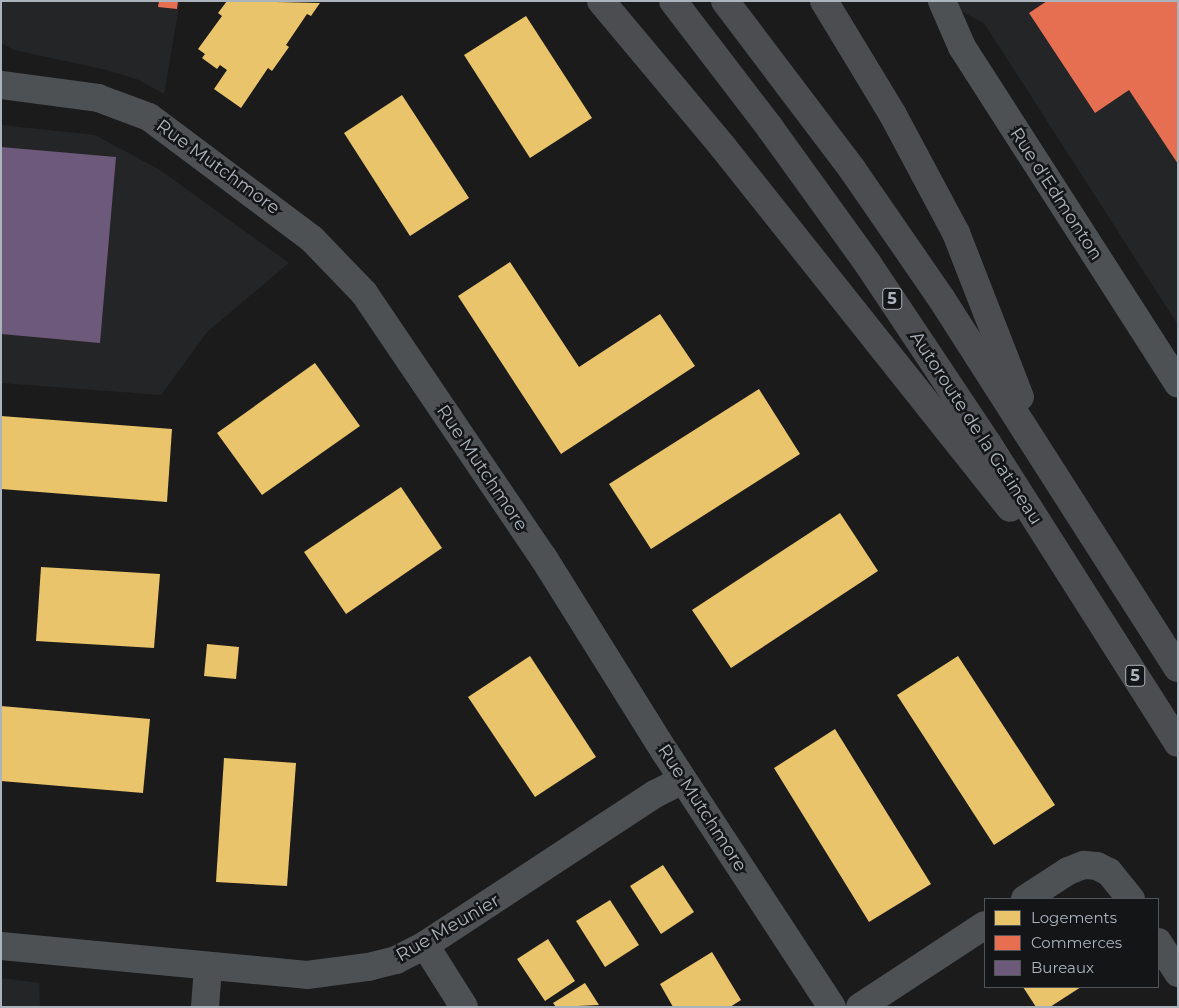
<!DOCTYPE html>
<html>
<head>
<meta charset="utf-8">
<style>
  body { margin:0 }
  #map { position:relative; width:1179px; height:1008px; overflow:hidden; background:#1b1b1b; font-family:Montserrat,sans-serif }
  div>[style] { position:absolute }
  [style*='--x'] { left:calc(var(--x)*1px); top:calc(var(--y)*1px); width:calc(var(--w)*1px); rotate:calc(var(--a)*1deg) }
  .built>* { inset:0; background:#242527 }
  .homes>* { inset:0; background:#e9c46a }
  .shops>* { inset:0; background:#e76f51 }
  .offices>* { inset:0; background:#6d597a }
  .minor>* { height:28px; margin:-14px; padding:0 14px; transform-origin:14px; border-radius:14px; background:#4e5154 }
  .motorway>* { height:28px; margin:-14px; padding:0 14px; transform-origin:14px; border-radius:14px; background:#4c4d50 }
  span { translate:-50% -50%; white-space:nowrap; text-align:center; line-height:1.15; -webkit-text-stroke:5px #141517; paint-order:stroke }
  .shield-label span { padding:1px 4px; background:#141517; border:1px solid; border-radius:4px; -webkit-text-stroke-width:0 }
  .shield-label { font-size:16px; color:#abb4bd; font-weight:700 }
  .street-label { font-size:18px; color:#abb4bd }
  .frame { position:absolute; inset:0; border:2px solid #abb4bd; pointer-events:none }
  .legend { position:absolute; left:984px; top:898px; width:175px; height:90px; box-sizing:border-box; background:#141517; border:1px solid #505559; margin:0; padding:6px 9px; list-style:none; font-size:15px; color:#abb4bd }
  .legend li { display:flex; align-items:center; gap:10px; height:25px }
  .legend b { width:25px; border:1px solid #505559 }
</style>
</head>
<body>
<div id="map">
  <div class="built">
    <div style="clip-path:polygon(1px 1px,180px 1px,164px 94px,139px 80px,107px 70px,14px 50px,1px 43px)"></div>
    <div style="clip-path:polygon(941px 1px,1178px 1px,1178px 325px,984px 23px)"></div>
    <div style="clip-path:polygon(1px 125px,95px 135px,160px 170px,289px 263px,208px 331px,161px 395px,1px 383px)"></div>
    <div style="clip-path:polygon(1px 978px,39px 983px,40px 1007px,1px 1007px)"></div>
  </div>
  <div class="homes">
    <div style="clip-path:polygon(227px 1px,320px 3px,311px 16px,307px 14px,286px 45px,289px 47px,272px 71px,268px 68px,241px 108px,214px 89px,227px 70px,220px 65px,217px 69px,202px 58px,205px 54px,198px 49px,222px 16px,218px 13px)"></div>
    <div style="clip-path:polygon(526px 16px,592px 118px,530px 158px,464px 55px)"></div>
    <div style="clip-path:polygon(402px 95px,469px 198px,410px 236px,344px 133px)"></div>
    <div style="clip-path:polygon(510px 262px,579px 367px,660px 314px,695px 366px,561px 454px,458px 296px)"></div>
    <div style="clip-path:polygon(315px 363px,360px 426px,262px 495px,217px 433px)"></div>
    <div style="clip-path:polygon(759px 389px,800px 454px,651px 549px,609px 484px)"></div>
    <div style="clip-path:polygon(1px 416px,172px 429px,167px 502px,1px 489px)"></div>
    <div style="clip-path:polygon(401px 487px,442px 548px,346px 614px,304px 552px)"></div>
    <div style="clip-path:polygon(840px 513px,878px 571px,731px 668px,692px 610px)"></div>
    <div style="clip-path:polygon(41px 567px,160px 574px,154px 648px,36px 641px)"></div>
    <div style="clip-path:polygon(207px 644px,239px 647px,236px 679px,204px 676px)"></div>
    <div style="clip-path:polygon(530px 656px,596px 757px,535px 797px,468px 697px)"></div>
    <div style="clip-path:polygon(958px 656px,1055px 805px,994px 845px,897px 695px)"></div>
    <div style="clip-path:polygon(1px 706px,150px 719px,143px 793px,1px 781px)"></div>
    <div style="clip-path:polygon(835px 729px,931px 884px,869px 922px,774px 768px)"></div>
    <div style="clip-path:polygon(224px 758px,296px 763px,287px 886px,216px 882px)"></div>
    <div style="clip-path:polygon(663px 865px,694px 912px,661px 934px,630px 886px)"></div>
    <div style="clip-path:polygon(610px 900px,639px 945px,605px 967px,576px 921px)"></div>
    <div style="clip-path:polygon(548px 939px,575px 981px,545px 1001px,517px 959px)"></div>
    <div style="clip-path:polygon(712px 952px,741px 1000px,730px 1007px,673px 1007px,660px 984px)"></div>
    <div style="clip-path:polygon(585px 983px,599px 1005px,556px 1007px,553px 1003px)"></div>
    <div style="clip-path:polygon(1023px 987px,1081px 987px,1050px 1007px,1036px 1007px)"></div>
  </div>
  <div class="shops">
    <div style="clip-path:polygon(159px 1px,178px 1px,177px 9px,158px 7px)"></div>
    <div style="clip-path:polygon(1047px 1px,1178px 1px,1178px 164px,1129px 90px,1095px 113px,1029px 13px)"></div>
  </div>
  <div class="offices">
    <div style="clip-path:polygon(1px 147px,116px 157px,100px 343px,1px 334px)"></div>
  </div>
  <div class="minor">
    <div style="--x:942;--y:1;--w:50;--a:66.5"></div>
    <div style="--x:962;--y:47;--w:400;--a:57.3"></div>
    <div style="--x:1;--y:85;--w:98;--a:7.6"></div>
    <div style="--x:98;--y:98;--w:54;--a:20.4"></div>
    <div style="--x:149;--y:117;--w:204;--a:36.8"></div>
    <div style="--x:312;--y:239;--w:75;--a:46.1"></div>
    <div style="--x:364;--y:293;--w:319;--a:55.9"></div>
    <div style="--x:543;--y:557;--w:230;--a:58"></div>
    <div style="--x:665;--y:752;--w:305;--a:56.8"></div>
    <div style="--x:1025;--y:899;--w:51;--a:-33.1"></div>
    <div style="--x:1068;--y:871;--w:17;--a:-21"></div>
    <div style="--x:1084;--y:865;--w:13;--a:4"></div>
    <div style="--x:1097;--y:866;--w:13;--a:27"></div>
    <div style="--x:1109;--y:872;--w:35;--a:51"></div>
    <div style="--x:1158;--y:942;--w:37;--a:57"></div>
    <div style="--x:425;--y:945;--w:73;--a:57.8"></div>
    <div style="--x:1;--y:946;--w:307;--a:5.4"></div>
    <div style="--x:307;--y:975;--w:62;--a:-7.5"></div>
    <div style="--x:368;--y:967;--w:29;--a:-14"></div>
    <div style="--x:396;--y:960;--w:33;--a:-27"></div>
    <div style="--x:425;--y:945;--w:275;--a:-33.3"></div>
    <div style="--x:655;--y:794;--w:31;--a:-27"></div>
    <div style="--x:205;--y:1007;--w:40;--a:-85.7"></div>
    <div style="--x:860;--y:1007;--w:149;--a:-33.3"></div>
  </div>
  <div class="motorway">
    <div style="--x:601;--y:1;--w:190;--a:50.1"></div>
    <div style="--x:723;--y:147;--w:461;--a:51.5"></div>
    <div style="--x:673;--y:1;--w:160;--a:52.6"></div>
    <div style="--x:770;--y:128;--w:168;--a:54.2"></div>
    <div style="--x:868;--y:264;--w:216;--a:56.3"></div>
    <div style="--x:988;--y:444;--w:354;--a:57.6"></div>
    <div style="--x:725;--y:1;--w:211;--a:52.9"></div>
    <div style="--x:852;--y:169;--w:157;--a:55.4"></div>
    <div style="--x:941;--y:298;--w:439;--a:57.4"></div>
    <div style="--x:824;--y:1;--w:133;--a:58.8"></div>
    <div style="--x:893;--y:115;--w:134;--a:61.9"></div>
    <div style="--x:956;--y:233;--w:176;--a:68.7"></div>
  </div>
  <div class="shield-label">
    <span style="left:892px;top:299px">5</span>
    <span style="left:1135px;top:676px">5</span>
  </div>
  <div class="street-label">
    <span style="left:218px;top:167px;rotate:36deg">Rue Mutchmore</span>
    <span style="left:1056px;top:194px;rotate:57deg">Rue d'Edmonton</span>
    <span style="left:976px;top:428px;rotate:57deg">Autoroute de la Gatineau</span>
    <span style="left:482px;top:468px;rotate:56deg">Rue Mutchmore</span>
    <span style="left:702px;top:808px;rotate:57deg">Rue Mutchmore</span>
    <span style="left:448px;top:928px;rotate:-30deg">Rue Meunier</span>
  </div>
  <div class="frame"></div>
  <ul class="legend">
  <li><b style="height:14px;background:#e9c46a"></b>Logements</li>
  <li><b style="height:14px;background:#e76f51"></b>Commerces</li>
  <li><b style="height:14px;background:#6d597a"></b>Bureaux</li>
  </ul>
</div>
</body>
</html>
